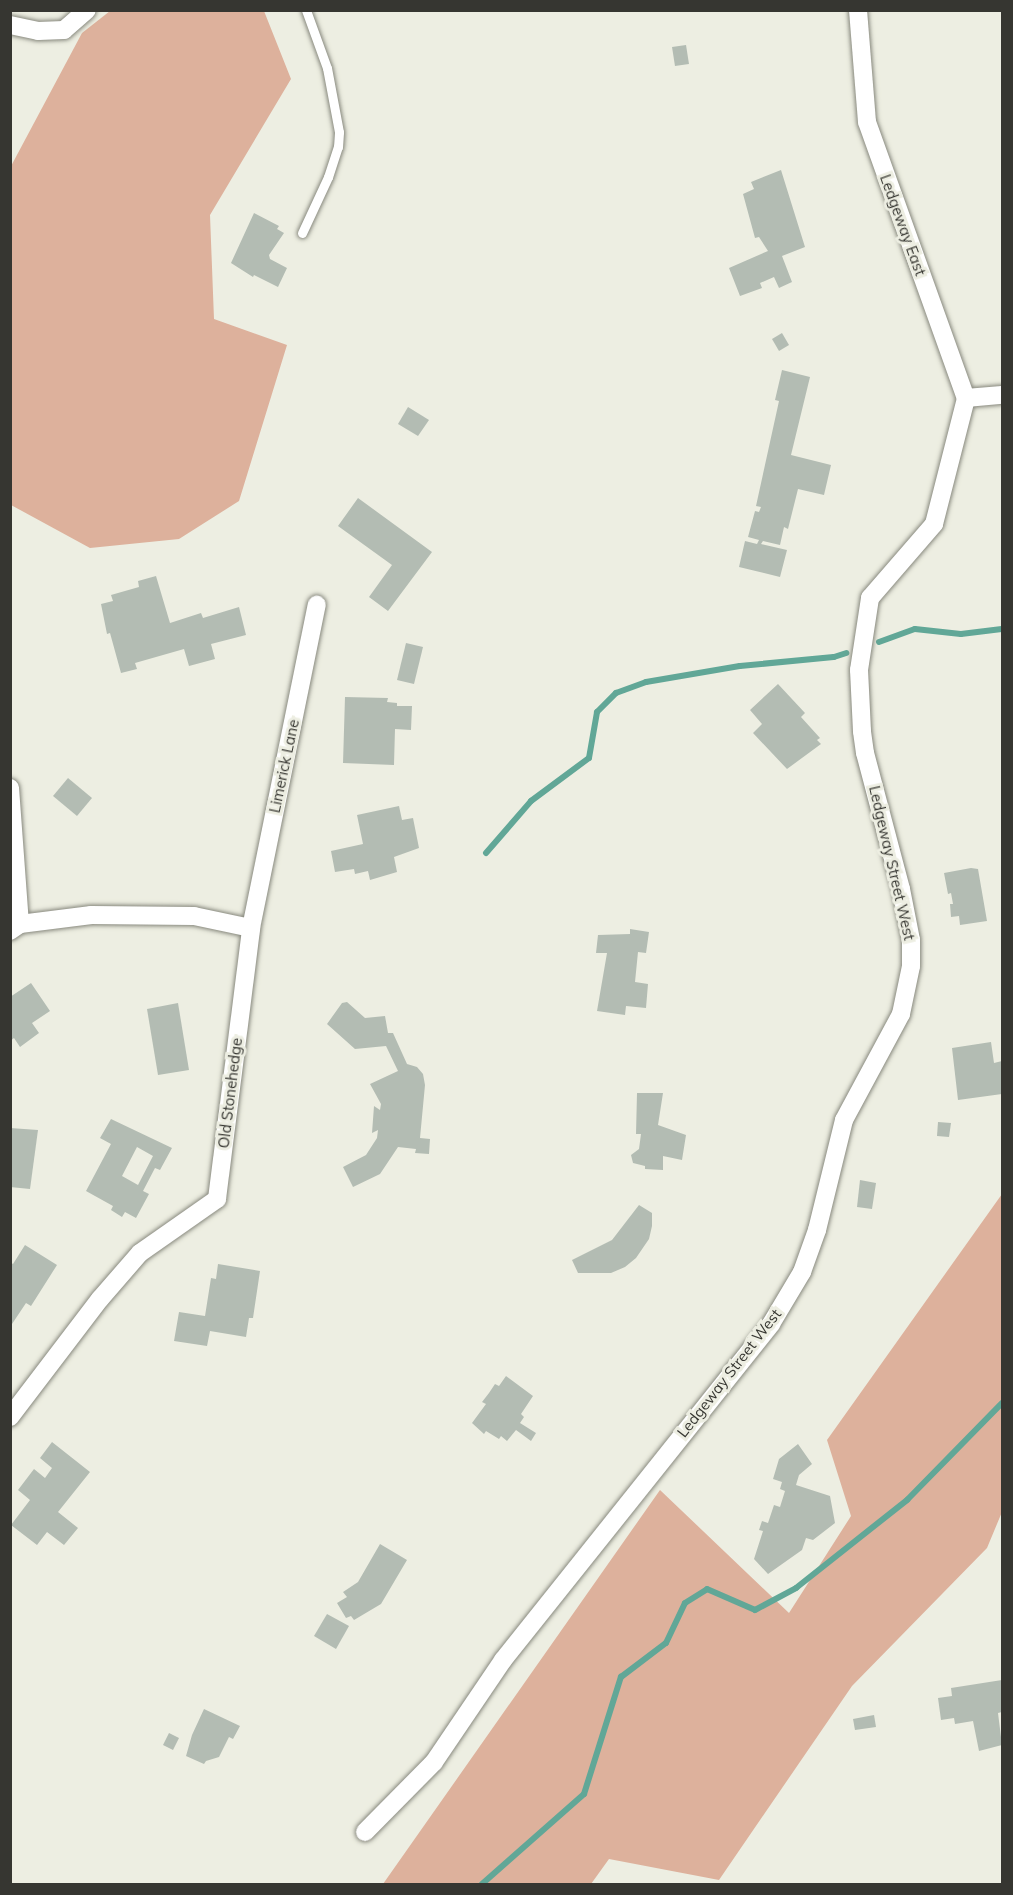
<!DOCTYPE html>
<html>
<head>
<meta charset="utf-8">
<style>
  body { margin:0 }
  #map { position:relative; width:1013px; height:1895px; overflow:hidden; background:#edeee2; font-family:Mulish,sans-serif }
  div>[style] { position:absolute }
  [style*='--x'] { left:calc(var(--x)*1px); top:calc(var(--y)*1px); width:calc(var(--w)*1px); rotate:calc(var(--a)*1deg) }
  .green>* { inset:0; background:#ddb19c }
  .stream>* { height:6px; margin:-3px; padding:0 3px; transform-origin:3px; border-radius:3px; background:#61a797 }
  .building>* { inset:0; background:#b3bcb3 }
  .roads { filter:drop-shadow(0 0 2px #88897e) drop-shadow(0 0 2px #88897e) }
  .lane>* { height:9px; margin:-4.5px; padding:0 4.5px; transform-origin:4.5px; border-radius:4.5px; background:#fff }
  .street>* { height:18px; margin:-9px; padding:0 9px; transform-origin:9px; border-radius:9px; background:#fff }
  span { translate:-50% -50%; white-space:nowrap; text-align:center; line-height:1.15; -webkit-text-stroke:6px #edeee2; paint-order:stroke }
  .street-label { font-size:15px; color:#363631 }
  .frame { position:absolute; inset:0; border:12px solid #363631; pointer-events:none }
</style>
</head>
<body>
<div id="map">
  <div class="green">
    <div style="clip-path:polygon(110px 11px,264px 11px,291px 79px,210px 215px,214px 319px,287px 345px,239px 501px,179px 539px,90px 548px,11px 505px,10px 168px,82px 33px)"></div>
    <div style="clip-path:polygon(1002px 1194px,1002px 1512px,987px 1548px,852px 1686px,719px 1880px,609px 1859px,591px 1884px,383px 1884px,660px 1490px,789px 1613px,851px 1516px,827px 1440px)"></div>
  </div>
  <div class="stream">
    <div style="--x:879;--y:642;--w:38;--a:-20"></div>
    <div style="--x:915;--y:629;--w:46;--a:6.2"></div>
    <div style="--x:961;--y:634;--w:41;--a:-7"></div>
    <div style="--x:486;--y:853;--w:69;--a:-49.1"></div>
    <div style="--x:531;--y:801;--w:72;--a:-36.6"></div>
    <div style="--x:589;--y:758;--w:47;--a:-80.1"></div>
    <div style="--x:597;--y:712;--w:27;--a:-45"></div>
    <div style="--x:616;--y:693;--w:32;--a:-20"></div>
    <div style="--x:646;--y:682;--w:95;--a:-9.7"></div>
    <div style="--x:740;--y:666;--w:94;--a:-5.5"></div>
    <div style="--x:834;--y:657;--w:13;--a:-18"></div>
    <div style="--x:482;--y:1884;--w:136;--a:-41.4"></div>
    <div style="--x:584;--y:1794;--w:123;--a:-72.5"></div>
    <div style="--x:621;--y:1677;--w:56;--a:-37.1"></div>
    <div style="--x:666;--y:1643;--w:44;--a:-64.6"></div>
    <div style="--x:685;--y:1603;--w:26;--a:-32"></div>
    <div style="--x:707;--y:1589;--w:52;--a:23.6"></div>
    <div style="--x:755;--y:1610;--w:47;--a:-28.2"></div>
    <div style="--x:796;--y:1588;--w:142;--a:-38.4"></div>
    <div style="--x:907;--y:1500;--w:136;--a:-45.6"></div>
  </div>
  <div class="building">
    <div style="clip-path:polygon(686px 45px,689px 64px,675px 66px,672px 47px)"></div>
    <div style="clip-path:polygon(781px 170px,805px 247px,782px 256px,792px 282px,779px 288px,774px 277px,760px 283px,762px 288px,740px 296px,729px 268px,768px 251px,759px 237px,755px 238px,743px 194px,754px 189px,751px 182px)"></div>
    <div style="clip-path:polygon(254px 213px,279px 226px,277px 229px,284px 233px,269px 255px,270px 259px,287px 268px,278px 287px,254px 275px,253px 277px,231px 263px)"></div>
    <div style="clip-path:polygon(782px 333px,789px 345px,779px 351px,772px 339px)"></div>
    <div style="clip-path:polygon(782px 370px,810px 377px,791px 455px,831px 465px,824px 495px,798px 489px,788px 529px,784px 527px,780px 545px,763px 541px,761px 544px,787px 550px,780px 577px,739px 567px,745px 541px,757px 544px,759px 540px,748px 537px,755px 511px,759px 512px,761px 507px,756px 506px,779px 401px,775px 400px)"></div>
    <div style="clip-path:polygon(408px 407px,429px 420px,418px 436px,398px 424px)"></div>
    <div style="clip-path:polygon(358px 498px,432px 552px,388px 611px,369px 597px,392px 565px,338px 526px)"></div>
    <div style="clip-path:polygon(156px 576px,170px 623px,201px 613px,203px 618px,239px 607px,246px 635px,211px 644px,215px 659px,189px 666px,184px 649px,135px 663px,137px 669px,121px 673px,110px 633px,107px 634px,101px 604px,113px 601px,111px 595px,139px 587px,138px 581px)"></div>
    <div style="clip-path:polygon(406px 643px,423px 647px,414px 684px,397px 680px)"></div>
    <div style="clip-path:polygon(778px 684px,805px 713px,801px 717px,820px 738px,817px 740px,821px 744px,787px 769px,753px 733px,762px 724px,750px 710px)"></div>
    <div style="clip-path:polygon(345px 697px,388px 698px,387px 702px,397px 703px,397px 706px,412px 706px,411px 730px,395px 729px,394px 765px,343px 763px)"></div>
    <div style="clip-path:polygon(68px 778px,92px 798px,77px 816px,53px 796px)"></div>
    <div style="clip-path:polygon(399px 806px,402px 820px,413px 818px,419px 848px,394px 857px,397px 872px,370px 880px,368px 871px,355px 874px,354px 869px,335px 872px,331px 851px,363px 844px,357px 815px)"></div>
    <div style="clip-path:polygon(971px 868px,978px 869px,987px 921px,960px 925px,959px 916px,951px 917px,950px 904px,953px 904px,951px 893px,948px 894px,944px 873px)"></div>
    <div style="clip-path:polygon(630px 929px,649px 932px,646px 953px,638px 952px,635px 982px,648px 984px,646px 1008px,626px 1006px,625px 1015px,597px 1011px,607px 953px,596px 953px,598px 935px,630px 934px)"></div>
    <div style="clip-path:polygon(31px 983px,50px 1011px,32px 1023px,39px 1033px,20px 1047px,14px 1038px,10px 1041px,10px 997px)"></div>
    <div style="clip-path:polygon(347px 1002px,365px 1018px,385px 1016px,388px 1033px,393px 1033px,407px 1064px,417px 1067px,423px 1074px,425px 1085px,420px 1138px,430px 1139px,429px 1154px,415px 1153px,416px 1149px,398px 1147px,380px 1174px,353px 1187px,343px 1167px,366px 1155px,377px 1138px,378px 1130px,372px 1133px,374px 1106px,380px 1110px,381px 1104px,370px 1084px,398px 1071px,386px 1046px,355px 1049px,327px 1024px,342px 1003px)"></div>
    <div style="clip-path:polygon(178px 1003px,189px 1070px,158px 1075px,147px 1009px)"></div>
    <div style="clip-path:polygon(991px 1042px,994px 1063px,1002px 1061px,1002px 1094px,958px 1100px,952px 1048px)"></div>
    <div style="clip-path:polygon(637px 1093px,663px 1093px,658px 1125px,686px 1135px,682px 1160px,663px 1156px,663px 1170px,645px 1169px,645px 1166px,633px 1163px,631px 1155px,639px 1149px,641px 1134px,636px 1134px)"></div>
    <div style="clip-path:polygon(evenodd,111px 1119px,172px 1148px,160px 1170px,155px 1168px,143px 1191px,149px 1194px,136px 1218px,125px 1212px,122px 1217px,111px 1210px,113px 1206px,86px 1191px,111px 1144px,100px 1138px,111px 1119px,137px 1147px,153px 1156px,138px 1185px,122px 1176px,137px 1147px)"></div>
    <div style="clip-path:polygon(938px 1122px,951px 1123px,949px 1137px,937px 1136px)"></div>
    <div style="clip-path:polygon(10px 1128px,38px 1130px,30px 1189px,10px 1187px)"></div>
    <div style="clip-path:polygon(860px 1180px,876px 1183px,872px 1209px,857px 1207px)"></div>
    <div style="clip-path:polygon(639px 1205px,652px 1213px,652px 1226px,649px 1239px,636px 1258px,625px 1267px,611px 1273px,578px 1273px,572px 1260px,612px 1240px)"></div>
    <div style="clip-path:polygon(25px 1245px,57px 1265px,31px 1306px,26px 1303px,10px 1327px,10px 1262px,13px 1264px)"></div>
    <div style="clip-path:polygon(218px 1264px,260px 1271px,253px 1318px,249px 1318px,246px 1337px,210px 1331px,207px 1346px,174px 1341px,179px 1312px,205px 1316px,211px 1278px,216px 1279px)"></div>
    <div style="clip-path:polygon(506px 1376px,533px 1396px,521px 1414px,524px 1417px,520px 1423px,536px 1433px,531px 1441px,516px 1430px,507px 1441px,501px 1436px,499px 1439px,486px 1431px,484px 1434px,472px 1423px,486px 1404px,482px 1402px,489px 1393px,495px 1384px,499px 1386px)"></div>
    <div style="clip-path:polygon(52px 1442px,90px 1472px,58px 1512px,78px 1528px,64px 1545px,47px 1532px,37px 1545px,11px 1525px,30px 1500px,18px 1490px,34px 1469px,45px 1478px,52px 1468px,40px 1458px)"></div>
    <div style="clip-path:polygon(798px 1444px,812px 1464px,799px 1475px,796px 1485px,830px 1496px,835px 1523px,813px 1540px,806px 1538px,802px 1550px,768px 1574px,754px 1559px,763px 1531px,759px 1530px,762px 1521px,768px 1523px,774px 1505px,780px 1507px,785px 1491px,780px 1489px,782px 1482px,773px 1479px,779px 1459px)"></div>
    <div style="clip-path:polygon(380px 1544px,407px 1560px,381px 1604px,354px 1620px,351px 1616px,346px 1618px,337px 1603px,347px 1597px,343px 1592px,358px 1582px)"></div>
    <div style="clip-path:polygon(327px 1614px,349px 1626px,336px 1649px,314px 1636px)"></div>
    <div style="clip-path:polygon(1002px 1680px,1002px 1712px,998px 1713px,1002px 1745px,979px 1751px,973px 1721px,955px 1724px,954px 1718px,941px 1720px,938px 1698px,952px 1696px,951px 1688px)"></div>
    <div style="clip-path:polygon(204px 1709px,240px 1726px,233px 1739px,229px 1737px,219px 1757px,206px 1761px,204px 1764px,186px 1756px,192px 1735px)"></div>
    <div style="clip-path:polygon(874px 1715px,876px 1727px,855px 1730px,853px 1719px)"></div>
    <div style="clip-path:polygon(169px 1733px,179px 1738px,173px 1750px,163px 1745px)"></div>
  </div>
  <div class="roads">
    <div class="lane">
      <div style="--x:302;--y:233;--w:62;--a:-65.1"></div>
      <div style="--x:328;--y:177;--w:32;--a:-72"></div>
      <div style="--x:338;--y:147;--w:15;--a:-86"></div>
      <div style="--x:339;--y:132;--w:65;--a:-100.6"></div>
      <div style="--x:327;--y:68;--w:62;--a:-109.9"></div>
    </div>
    <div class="street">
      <div style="--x:858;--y:10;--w:112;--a:85.4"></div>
      <div style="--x:867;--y:122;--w:293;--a:70.3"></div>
      <div style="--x:10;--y:25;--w:29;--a:12"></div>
      <div style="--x:38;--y:31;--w:26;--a:-2"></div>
      <div style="--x:64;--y:30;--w:30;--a:-41"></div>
      <div style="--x:966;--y:398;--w:36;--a:-5"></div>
      <div style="--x:10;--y:788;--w:136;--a:85.8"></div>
      <div style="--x:10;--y:931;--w:12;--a:-35"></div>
      <div style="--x:20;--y:924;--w:72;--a:-7.2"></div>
      <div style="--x:91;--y:915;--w:103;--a:0.6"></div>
      <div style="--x:194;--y:916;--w:58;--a:11.9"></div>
      <div style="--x:10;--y:1417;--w:148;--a:-52.7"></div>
      <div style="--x:100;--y:1299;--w:61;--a:-49"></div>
      <div style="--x:140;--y:1253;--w:94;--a:-35"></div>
      <div style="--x:217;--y:1199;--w:273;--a:-82.8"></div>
      <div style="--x:251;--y:928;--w:330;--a:-78.5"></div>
      <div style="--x:365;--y:1832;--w:98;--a:-45.4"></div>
      <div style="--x:434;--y:1762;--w:123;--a:-55.9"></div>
      <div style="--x:503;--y:1660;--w:430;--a:-51.4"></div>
      <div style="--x:771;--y:1324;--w:61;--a:-59.2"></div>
      <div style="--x:802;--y:1272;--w:45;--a:-70.3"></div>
      <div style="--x:817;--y:1230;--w:113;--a:-76.2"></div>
      <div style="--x:844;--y:1120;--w:120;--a:-61.7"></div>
      <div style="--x:901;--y:1014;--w:49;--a:-78.2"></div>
      <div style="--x:911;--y:966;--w:26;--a:-90"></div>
      <div style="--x:911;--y:940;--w:52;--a:-101.1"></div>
      <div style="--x:901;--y:889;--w:141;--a:-104.8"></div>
      <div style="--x:865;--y:753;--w:22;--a:-98"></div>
      <div style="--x:862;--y:731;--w:61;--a:-92.8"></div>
      <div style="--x:859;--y:670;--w:73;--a:-81.3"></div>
      <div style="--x:870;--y:598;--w:98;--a:-49.1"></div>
      <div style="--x:934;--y:524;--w:130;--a:-75.7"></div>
    </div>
  </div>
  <div class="street-label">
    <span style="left:903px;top:225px;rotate:70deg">Ledgeway East</span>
    <span style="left:284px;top:766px;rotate:-78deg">Limerick Lane</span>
    <span style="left:892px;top:863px;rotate:77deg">Ledgeway Street West</span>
    <span style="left:230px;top:1093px;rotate:-83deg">Old Stonehedge</span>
    <span style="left:729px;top:1373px;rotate:-52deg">Ledgeway Street West</span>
  </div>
  <div class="frame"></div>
</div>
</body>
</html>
